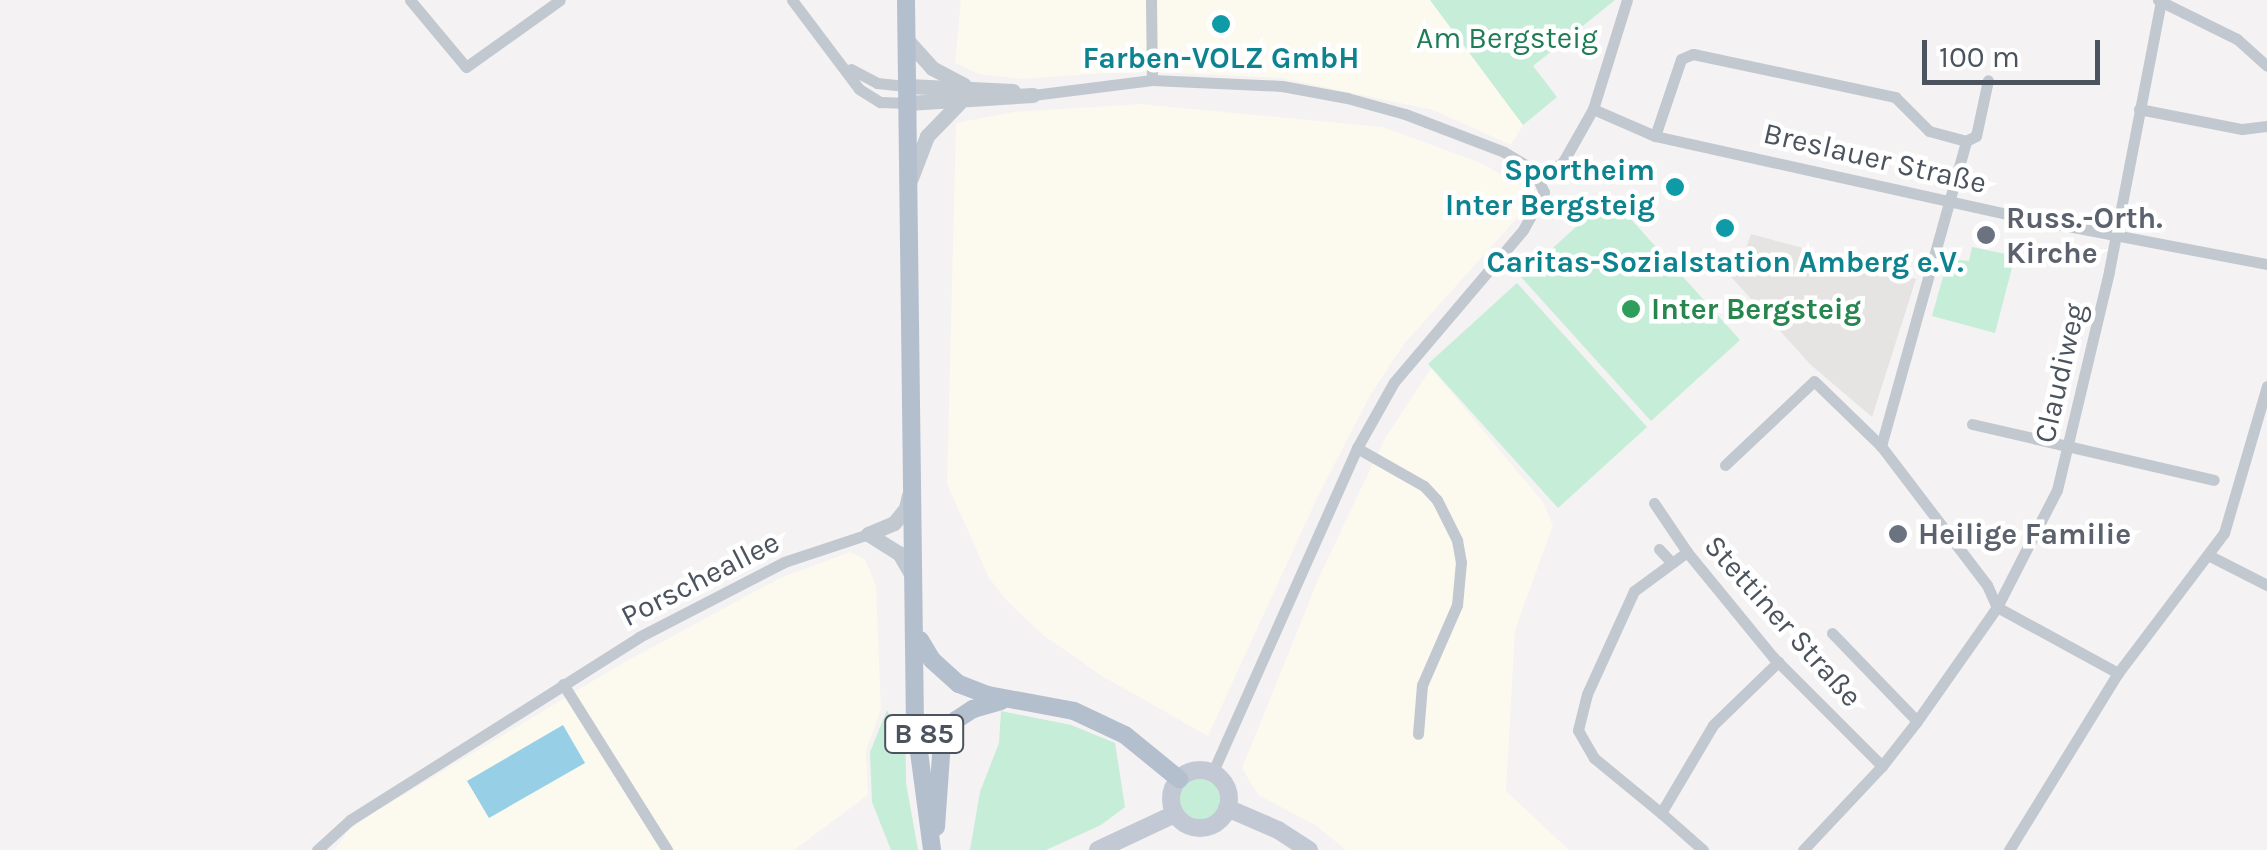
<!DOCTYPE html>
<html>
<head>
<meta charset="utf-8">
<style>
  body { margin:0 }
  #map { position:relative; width:2267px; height:850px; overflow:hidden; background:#f4f2f2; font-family:Karla,sans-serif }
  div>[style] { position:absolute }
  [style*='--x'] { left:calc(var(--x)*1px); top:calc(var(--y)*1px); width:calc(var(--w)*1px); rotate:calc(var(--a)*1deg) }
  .commercial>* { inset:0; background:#fcf9ef }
  .education>* { inset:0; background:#e5e4e3 }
  .green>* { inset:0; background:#c5edd8 }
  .round { border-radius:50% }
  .water>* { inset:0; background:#96cfe6 }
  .minor>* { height:11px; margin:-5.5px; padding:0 5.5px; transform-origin:5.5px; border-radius:5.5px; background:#c1c8cf }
  .tertiary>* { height:15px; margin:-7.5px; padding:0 7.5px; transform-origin:7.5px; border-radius:7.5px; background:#c1c8cf }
  .secondary>* { height:18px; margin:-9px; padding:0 9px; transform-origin:9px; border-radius:9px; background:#c2c9d4 }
  .secondary>.ring { margin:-9px; padding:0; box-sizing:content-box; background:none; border:18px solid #c2c9d4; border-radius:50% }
  .primary>* { height:18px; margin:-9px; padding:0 9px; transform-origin:9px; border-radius:9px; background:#b4bfce }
  .dots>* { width:28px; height:28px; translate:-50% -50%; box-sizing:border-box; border:5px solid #fff; border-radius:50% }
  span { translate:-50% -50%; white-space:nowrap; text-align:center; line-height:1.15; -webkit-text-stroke:9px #fff; paint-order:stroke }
  .shield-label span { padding:2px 8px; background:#fff; border:2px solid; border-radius:8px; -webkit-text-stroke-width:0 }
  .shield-label { font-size:28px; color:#4b545e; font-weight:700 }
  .park-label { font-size:30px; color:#207c55 }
  .culture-label { font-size:30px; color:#0d838f; font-weight:700 }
  .right { translate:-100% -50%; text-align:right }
  .street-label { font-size:30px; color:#4b545e }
  .worship-label { font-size:30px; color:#5b616d; font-weight:700 }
  .left { translate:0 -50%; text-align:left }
  .leisure-label { font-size:30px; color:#27864d; font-weight:700 }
  .scale { position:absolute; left:1922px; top:40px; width:178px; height:45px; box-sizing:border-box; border:5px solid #4b545e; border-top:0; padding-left:12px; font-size:30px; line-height:35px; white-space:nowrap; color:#4b545e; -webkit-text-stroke:8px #fff; paint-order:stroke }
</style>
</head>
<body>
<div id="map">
  <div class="commercial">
    <div style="clip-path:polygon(961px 0,1430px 0,1523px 125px,1511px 145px,1433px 110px,1281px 78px,1136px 71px,1021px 79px,979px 74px,955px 63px)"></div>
    <div style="clip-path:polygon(1140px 104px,1383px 127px,1481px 163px,1525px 188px,1525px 209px,1404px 344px,1371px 394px,1318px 496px,1208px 736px,1102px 676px,1043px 635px,1008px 602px,989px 578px,947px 484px,956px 123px,1013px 112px)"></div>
    <div style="clip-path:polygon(1431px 368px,1543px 502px,1553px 525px,1515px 630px,1506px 791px,1569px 850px,1346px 850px,1315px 825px,1258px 795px,1242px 768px,1320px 575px,1385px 438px)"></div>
    <div style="clip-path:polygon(850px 552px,865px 559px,876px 586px,881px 709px,866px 751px,868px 795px,794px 850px,334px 850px,350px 829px,375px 812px,621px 664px,778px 579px)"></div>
  </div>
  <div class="education">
    <div style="clip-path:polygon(1751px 234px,1916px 279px,1872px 417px,1811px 365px,1722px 267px,1746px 248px)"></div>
  </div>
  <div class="green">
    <div style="clip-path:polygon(1430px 0,1615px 0,1533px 66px,1557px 97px,1523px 125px)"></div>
    <div style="clip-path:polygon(1610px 196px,1740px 340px,1651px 421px,1521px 277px)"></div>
    <div style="clip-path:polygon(1972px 247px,2015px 256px,1995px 333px,1932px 316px,1948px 259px,1969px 261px)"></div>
    <div style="clip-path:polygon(1517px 283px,1647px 427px,1558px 508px,1428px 364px)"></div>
    <div style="clip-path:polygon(887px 710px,896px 732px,905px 717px,906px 783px,918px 850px,891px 850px,872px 802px,870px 752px)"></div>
    <div style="clip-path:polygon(1001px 711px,1071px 725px,1115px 743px,1125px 807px,1101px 825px,1046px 850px,970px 850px,980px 792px,999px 743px)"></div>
    <div class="round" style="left:1176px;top:777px;width:44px;height:44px"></div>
  </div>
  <div class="water">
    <div style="clip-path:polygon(563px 725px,585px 763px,489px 818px,467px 781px)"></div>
  </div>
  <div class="minor">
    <div style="--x:410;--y:0;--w:87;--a:50.1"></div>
    <div style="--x:466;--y:67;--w:115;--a:-35.5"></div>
    <div style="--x:792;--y:0;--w:111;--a:53"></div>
    <div style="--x:859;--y:89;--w:25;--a:32"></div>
    <div style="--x:880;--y:102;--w:28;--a:2"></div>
    <div style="--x:1151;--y:0;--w:80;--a:89.3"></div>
    <div style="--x:2158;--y:0;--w:88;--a:26.3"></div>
    <div style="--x:2237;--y:39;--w:40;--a:42"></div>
    <div style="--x:851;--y:69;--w:30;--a:28"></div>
    <div style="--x:877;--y:83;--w:31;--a:6"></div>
    <div style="--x:1033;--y:95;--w:120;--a:-7.2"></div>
    <div style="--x:1152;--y:80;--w:130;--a:2.6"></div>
    <div style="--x:1282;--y:86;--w:66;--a:10.5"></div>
    <div style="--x:1347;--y:98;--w:60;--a:15.4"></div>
    <div style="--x:1405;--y:114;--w:106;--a:21"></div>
    <div style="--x:1504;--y:152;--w:35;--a:31"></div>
    <div style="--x:1534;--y:170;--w:24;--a:66"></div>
    <div style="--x:1544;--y:192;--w:43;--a:118.9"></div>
    <div style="--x:1523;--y:230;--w:199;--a:130.3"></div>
    <div style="--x:1394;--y:382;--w:76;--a:119.3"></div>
    <div style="--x:1357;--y:448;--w:356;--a:114"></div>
    <div style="--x:1593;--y:109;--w:68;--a:23.5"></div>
    <div style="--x:1655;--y:136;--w:369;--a:12.5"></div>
    <div style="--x:2015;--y:216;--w:257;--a:10.8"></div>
    <div style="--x:2139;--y:109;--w:105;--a:11"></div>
    <div style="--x:2242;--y:129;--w:25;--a:-7"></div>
    <div style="--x:1655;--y:136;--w:81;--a:-71.3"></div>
    <div style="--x:1681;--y:59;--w:13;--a:-23"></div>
    <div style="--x:1693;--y:54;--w:207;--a:12"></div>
    <div style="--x:1895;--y:97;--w:48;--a:45"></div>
    <div style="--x:1929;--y:131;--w:38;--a:15"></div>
    <div style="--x:1540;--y:178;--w:28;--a:-35"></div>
    <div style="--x:1563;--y:162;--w:61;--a:-60.5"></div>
    <div style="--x:1593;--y:109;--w:114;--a:-72.7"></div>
    <div style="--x:1972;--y:424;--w:248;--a:13"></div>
    <div style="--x:1881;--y:446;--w:317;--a:-74.4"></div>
    <div style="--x:1966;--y:141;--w:11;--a:-27"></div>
    <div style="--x:1976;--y:136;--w:57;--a:-77.9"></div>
    <div style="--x:1357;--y:448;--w:77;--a:29.6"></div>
    <div style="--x:1424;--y:486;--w:19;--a:47"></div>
    <div style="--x:1437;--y:500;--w:45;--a:63.4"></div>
    <div style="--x:1457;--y:540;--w:22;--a:80"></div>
    <div style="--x:1461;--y:562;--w:43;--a:95.3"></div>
    <div style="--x:1457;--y:605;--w:87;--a:113.6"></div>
    <div style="--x:1422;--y:685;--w:49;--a:94.7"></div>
    <div style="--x:1725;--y:465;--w:122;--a:-43.3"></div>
    <div style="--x:1814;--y:381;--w:93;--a:44.1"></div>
    <div style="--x:1881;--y:446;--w:175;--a:52.7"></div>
    <div style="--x:1987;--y:585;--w:24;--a:66"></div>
    <div style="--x:1997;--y:607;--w:138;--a:28.6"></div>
    <div style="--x:1654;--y:503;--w:59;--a:56"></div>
    <div style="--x:1687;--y:552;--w:136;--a:50.7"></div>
    <div style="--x:1773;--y:657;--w:154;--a:45"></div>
    <div style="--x:1659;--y:549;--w:19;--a:47"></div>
    <div style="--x:2210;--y:556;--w:64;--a:27"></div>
    <div style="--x:1832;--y:633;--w:122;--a:46"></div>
    <div style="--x:563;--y:684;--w:196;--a:57.9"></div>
    <div style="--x:1661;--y:813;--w:87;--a:-140.6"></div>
    <div style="--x:1594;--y:758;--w:32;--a:-120"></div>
    <div style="--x:1578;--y:730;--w:37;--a:-76"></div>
    <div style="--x:1587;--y:694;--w:113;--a:-65.5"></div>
    <div style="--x:1634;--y:591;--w:66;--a:-36.3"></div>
    <div style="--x:317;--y:850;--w:45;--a:-42.3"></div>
    <div style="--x:350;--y:820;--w:342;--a:-32.3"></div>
    <div style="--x:639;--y:637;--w:163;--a:-27.3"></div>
    <div style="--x:784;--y:562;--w:89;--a:-18.4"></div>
    <div style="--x:1703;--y:850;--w:56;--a:-138.6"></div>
    <div style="--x:1661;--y:813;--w:102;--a:-59.4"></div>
    <div style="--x:1713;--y:725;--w:91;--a:-44.1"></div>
    <div style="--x:1803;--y:850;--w:115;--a:-46.8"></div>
    <div style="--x:1882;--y:766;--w:57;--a:-52.1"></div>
    <div style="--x:1917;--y:721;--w:139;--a:-54.9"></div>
    <div style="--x:1997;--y:607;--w:131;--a:-62.9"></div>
    <div style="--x:2057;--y:490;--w:225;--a:-76.6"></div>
    <div style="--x:2109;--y:271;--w:275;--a:-79.1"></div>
    <div style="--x:2009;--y:850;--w:208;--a:-58.4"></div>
    <div style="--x:2118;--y:673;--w:176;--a:-52.9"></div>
    <div style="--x:2224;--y:533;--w:153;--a:-73.7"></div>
  </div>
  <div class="tertiary">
    <div style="--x:907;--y:40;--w:38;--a:48"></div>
    <div style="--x:932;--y:68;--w:36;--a:28"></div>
    <div style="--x:908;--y:86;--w:105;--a:2.7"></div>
    <div style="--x:908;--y:103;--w:125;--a:-3.7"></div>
    <div style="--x:911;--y:178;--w:45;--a:-69.1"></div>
    <div style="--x:927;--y:136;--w:46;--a:-45.9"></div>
    <div style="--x:868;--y:534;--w:28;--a:-23"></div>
    <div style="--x:894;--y:523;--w:19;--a:-51"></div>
    <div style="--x:906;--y:508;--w:13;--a:-77"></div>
    <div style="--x:868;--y:534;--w:36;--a:32"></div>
    <div style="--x:899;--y:553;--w:28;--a:60"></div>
  </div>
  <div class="secondary">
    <div class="ring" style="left:1171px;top:770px;width:40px;height:40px"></div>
    <div style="--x:1227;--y:808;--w:56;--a:23.3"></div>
    <div style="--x:1278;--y:830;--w:37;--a:33"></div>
    <div style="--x:1098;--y:850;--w:85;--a:-25.1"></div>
  </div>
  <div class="primary">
    <div style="--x:906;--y:0;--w:722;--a:89.29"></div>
    <div style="--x:915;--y:722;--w:129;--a:82.4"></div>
    <div style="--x:920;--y:640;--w:23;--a:59"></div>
    <div style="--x:932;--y:660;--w:36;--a:42"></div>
    <div style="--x:959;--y:684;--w:31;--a:21"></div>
    <div style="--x:988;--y:695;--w:87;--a:10.5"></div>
    <div style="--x:1074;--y:711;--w:56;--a:25.2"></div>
    <div style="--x:1125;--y:735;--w:70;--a:39.2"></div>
    <div style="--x:936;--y:827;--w:85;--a:-86"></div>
    <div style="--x:942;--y:742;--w:26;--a:-58"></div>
    <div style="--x:956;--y:720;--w:20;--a:-33"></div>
    <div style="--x:973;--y:709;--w:29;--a:-16"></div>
  </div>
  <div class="dots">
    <div style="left:1221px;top:24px;background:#0f9aa8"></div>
    <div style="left:1675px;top:187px;background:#0f9aa8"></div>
    <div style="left:1725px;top:228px;background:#0f9aa8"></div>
    <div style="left:1986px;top:235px;background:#6b7280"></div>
    <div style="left:1631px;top:309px;background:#2e9e5b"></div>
    <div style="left:1898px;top:534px;background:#6b7280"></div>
  </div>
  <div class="shield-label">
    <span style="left:924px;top:734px">B 85</span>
  </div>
  <div class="park-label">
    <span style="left:1507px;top:38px">Am Bergsteig</span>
  </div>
  <div class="culture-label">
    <span style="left:1221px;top:58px">Farben-VOLZ GmbH</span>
    <span class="right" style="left:1655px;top:187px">Sportheim<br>Inter Bergsteig</span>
    <span style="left:1725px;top:262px">Caritas-Sozialstation Amberg e.V.</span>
  </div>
  <div class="street-label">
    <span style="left:1875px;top:158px;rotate:13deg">Breslauer Straße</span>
    <span style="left:2060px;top:373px;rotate:-77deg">Claudiweg</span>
    <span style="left:700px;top:579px;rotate:-27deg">Porscheallee</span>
    <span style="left:1783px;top:621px;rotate:48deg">Stettiner Straße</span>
  </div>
  <div class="worship-label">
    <span class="left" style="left:2006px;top:235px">Russ.-Orth.<br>Kirche</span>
    <span class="left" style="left:1918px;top:534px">Heilige Familie</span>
  </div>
  <div class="leisure-label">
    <span class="left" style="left:1651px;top:309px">Inter Bergsteig</span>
  </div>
  <div class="scale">100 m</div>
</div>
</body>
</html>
